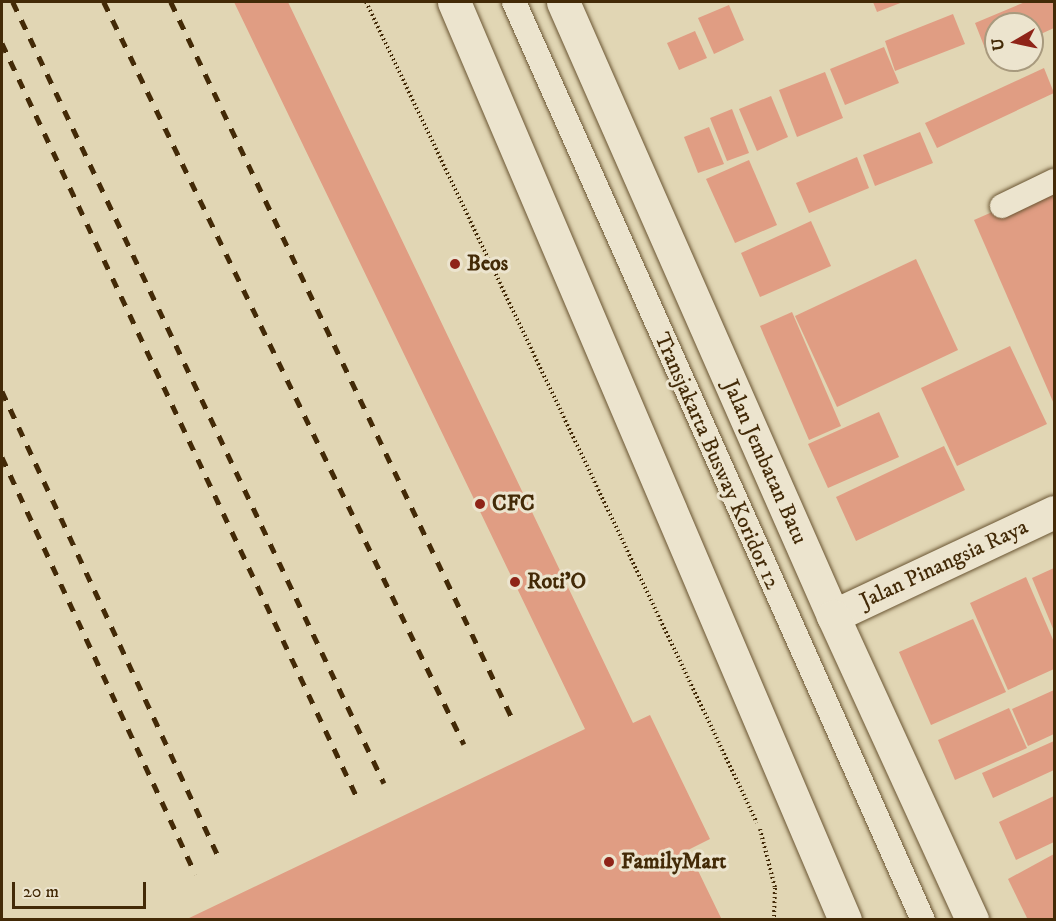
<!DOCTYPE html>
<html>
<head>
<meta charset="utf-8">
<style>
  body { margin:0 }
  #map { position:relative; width:1056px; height:921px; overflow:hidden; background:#e1d6b4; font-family:"IM FELL DW Pica",serif }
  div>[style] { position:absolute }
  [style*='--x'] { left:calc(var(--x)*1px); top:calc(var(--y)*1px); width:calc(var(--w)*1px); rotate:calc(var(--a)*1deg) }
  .building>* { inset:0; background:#e09d83 }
  .path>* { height:4px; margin-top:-2px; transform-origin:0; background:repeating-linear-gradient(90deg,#432a07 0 1.5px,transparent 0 4.5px) }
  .roads { filter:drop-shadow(0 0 2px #6a5532) drop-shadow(0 0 2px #6a5532) }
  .lane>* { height:24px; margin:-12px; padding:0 12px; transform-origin:12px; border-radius:12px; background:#ece4ce }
  .street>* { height:33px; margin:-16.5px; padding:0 16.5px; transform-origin:16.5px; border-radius:16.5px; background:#ece4ce }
  .secondary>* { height:33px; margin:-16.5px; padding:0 16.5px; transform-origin:16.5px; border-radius:16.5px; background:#ece4ce }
  .rail>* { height:4.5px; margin-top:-2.25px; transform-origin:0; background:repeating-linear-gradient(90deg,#432a07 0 10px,transparent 0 20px) }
  .dots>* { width:16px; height:16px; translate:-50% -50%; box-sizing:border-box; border:3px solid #ece4ce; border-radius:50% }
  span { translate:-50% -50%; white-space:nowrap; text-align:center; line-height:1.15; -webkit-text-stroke:6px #ece4ce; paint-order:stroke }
  .poi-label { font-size:22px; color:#432a07; font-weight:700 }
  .left { translate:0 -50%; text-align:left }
  .street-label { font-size:22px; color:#432a07 }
  .frame { position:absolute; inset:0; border:3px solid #432a07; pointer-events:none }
  .north { position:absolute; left:984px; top:12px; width:60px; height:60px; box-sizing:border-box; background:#ece4ce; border:2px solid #a89a7e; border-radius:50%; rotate:261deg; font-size:16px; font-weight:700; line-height:24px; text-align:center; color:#432a07 }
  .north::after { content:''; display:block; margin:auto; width:21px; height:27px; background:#8f2418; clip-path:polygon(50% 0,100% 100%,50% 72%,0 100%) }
  .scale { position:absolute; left:12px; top:882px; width:134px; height:27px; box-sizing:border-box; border:3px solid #432a07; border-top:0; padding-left:8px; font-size:18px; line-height:21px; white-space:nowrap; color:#432a07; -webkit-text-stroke:4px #ece4ce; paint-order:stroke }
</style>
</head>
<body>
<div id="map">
  <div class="building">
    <div style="clip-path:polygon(234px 2px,288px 2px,633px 723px,650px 715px,710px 839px,688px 850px,722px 920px,185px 920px,585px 729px)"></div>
    <div style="clip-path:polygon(873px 2px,903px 2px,877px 12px)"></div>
    <div style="clip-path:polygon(1025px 2px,1054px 2px,1054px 28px,1032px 38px,1032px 24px,996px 24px,996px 53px,988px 56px,975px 23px)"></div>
    <div style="clip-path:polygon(729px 5px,744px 40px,714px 54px,698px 18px)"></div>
    <div style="clip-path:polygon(953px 14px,965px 44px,895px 71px,885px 41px)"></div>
    <div style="clip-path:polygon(695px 31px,707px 58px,679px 70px,667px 43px)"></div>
    <div style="clip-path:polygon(884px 47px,899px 83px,845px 105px,830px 69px)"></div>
    <div style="clip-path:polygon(1044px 68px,1054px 93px,937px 148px,925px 123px)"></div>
    <div style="clip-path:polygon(825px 72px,843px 118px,797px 137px,779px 90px)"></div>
    <div style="clip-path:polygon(771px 96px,788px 137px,757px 151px,739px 109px)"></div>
    <div style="clip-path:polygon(732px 109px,749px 153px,727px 161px,710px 118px)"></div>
    <div style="clip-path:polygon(709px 127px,724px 164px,698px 173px,684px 137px)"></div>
    <div style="clip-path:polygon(920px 132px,933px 163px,875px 186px,863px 155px)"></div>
    <div style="clip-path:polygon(857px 157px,869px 188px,809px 213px,796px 183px)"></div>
    <div style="clip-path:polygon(749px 160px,777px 225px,735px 243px,706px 179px)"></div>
    <div style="clip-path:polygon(1054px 185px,1054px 404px,974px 220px)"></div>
    <div style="clip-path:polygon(811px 221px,831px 266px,760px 297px,741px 253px)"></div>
    <div style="clip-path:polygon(916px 259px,958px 350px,837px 407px,795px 316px)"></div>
    <div style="clip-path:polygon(792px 312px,841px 426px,809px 440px,760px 326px)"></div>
    <div style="clip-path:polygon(1010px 346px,1047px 424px,957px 466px,921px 388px)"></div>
    <div style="clip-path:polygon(879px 412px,899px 457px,828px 488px,808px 444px)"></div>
    <div style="clip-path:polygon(944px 446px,965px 490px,856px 541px,836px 497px)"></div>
    <div style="clip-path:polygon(1054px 568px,1054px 631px,1032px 578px)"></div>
    <div style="clip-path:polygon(1026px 577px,1054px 642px,1054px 669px,1008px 690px,970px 603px)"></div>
    <div style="clip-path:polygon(973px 619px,1006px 692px,931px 725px,899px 652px)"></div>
    <div style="clip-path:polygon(1054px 690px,1054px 734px,1028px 746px,1012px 709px)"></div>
    <div style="clip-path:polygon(1009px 708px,1027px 748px,955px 780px,938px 740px)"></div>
    <div style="clip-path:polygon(1054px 741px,1054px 770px,993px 798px,982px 773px)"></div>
    <div style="clip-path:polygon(1054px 796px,1054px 842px,1016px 860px,999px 822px)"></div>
    <div style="clip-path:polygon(1054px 854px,1054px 920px,1028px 920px,1008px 879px)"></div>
  </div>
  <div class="path">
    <div style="--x:366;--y:2;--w:909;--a:64.53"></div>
    <div style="--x:760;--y:829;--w:61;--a:75.7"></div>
    <div style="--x:775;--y:888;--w:32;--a:92"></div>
  </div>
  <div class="roads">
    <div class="lane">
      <div style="--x:514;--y:2;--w:1005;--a:65.99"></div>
      <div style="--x:1002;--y:206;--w:58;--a:-25.7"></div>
    </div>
    <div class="street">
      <div style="--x:833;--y:616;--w:244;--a:-25.2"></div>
    </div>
    <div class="secondary">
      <div style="--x:454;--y:2;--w:998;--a:66.93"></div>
      <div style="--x:563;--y:2;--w:671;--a:66.26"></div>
      <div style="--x:833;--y:616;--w:334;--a:65.4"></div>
    </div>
  </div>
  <div class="rail">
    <div style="--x:13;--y:2;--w:865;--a:64.59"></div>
    <div style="--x:104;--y:2;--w:825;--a:64.12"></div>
    <div style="--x:171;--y:2;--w:795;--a:64.53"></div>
    <div style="--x:2;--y:43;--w:833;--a:64.79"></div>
    <div style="--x:2;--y:391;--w:519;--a:65.06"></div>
    <div style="--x:2;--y:457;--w:460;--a:65.1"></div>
  </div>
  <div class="dots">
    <div style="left:455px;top:264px;background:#8f2418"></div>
    <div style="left:480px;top:504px;background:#8f2418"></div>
    <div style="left:515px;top:582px;background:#8f2418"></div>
    <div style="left:609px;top:862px;background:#8f2418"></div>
  </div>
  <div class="poi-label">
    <span class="left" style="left:467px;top:264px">Beos</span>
    <span class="left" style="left:492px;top:504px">CFC</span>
    <span class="left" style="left:527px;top:582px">Roti'O</span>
    <span class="left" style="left:621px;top:862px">FamilyMart</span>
  </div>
  <div class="street-label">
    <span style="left:717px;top:461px;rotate:66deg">Transjakarta Busway Koridor 12</span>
    <span style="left:765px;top:462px;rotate:66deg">Jalan Jembatan Batu</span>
    <span style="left:944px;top:564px;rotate:-25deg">Jalan Pinangsia Raya</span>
  </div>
  <div class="frame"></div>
  <div class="north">U</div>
  <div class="scale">20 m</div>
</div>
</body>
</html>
